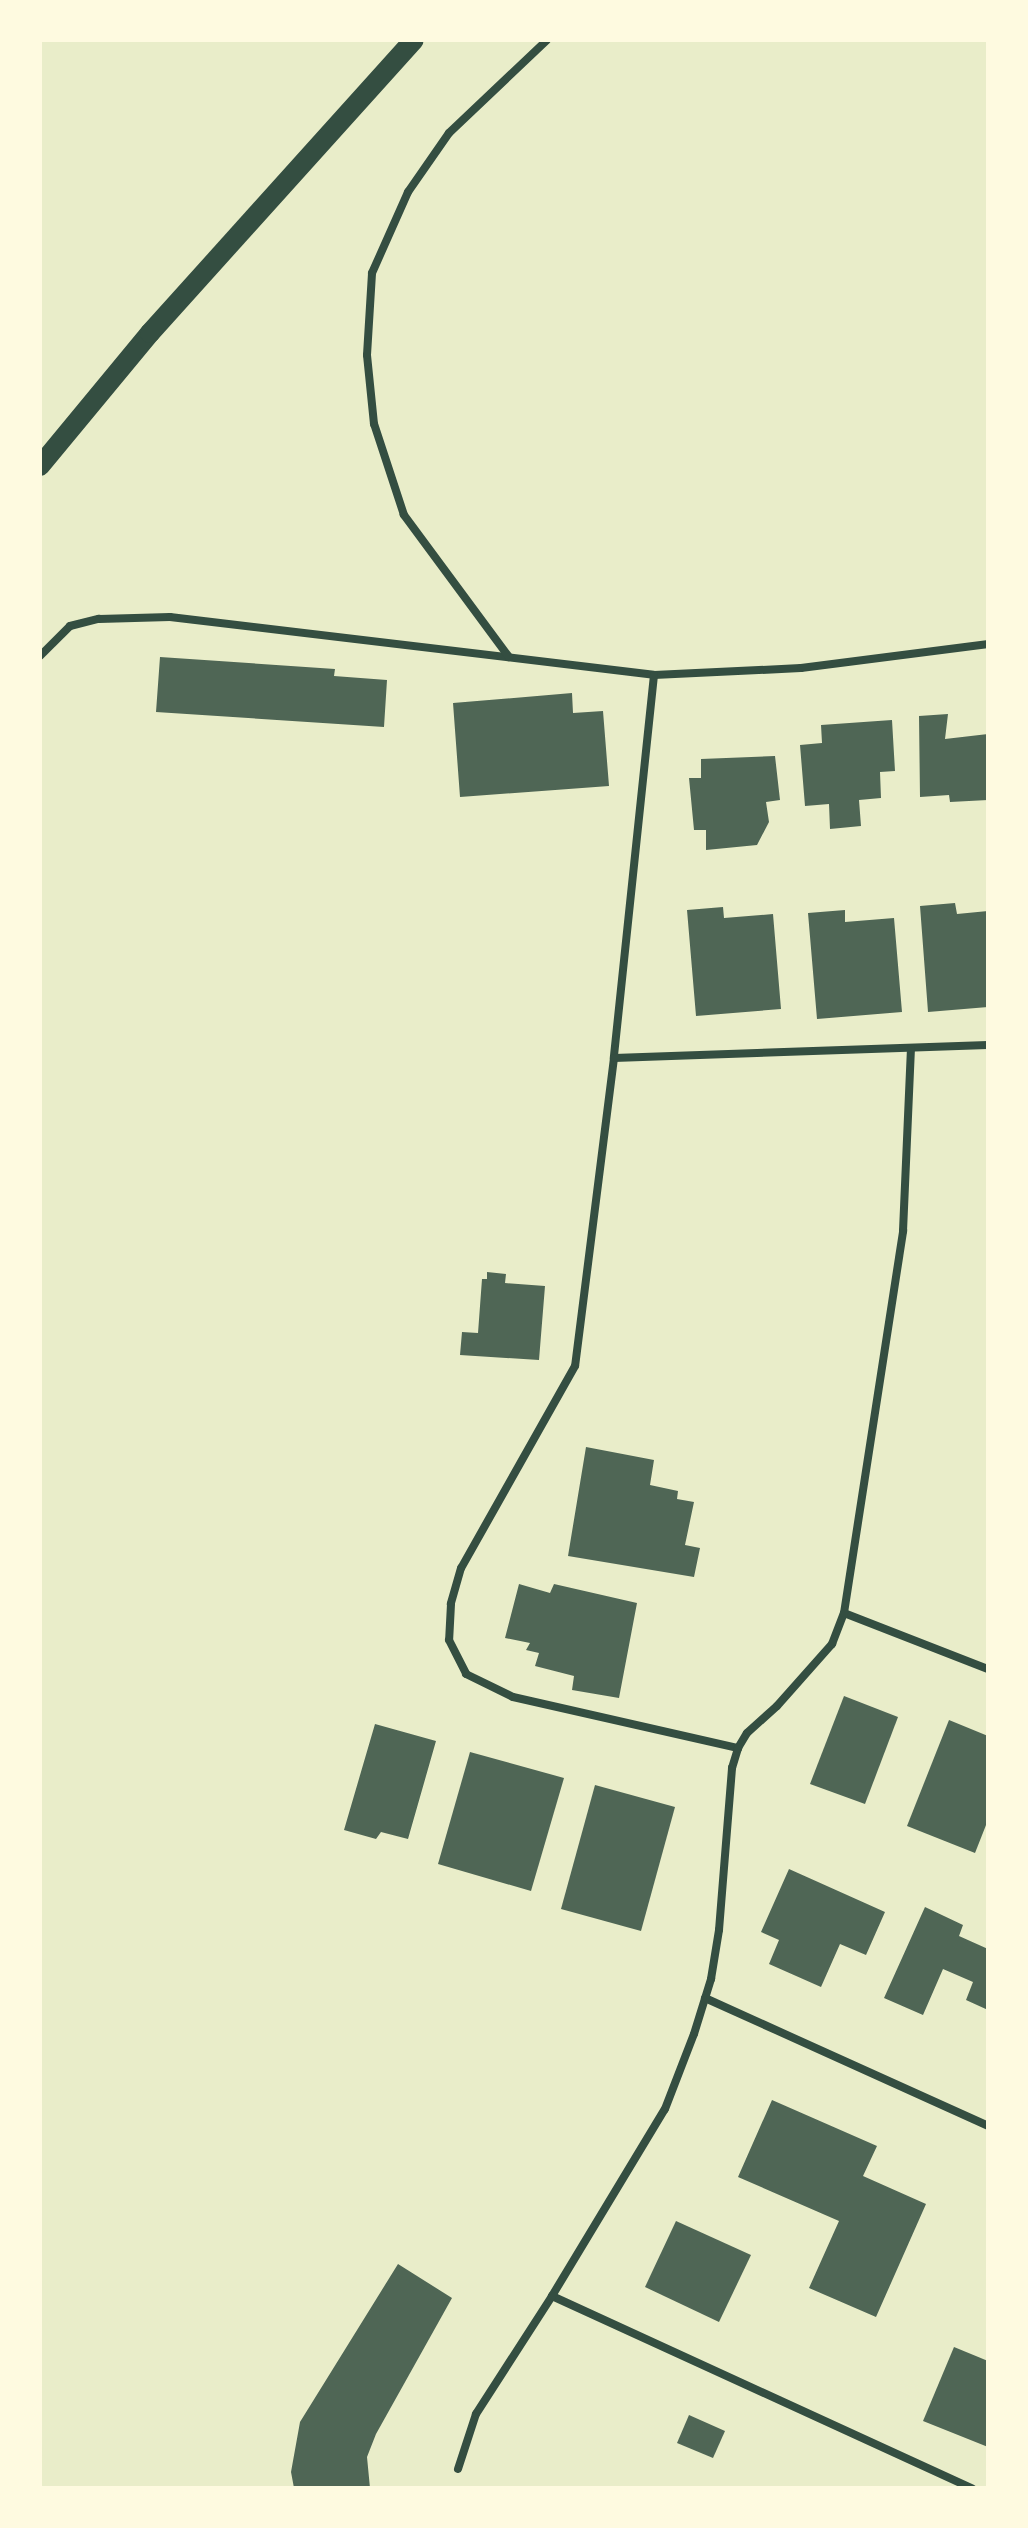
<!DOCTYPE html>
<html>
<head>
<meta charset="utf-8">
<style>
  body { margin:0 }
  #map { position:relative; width:1028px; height:2528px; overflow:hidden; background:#e9edc9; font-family:Raleway,sans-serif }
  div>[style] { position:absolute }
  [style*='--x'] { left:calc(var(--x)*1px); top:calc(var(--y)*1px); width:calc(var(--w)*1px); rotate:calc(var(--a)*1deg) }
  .building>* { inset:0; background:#4f6655 }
  .minor>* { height:8px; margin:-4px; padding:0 4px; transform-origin:4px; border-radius:4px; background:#344e41 }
  .primary>* { height:20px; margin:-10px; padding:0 10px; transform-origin:10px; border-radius:10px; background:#344e41 }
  span { translate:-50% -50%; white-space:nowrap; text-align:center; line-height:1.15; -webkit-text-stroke:8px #fefae0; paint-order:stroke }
  .frame { position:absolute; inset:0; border:42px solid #fefae0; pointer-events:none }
</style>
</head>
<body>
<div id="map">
  <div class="building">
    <div style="clip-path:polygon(160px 657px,335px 669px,334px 676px,387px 680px,384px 727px,156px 712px)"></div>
    <div style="clip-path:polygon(572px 693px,573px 713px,603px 711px,609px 786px,460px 797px,453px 703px)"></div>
    <div style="clip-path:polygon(948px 714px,945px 739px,988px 734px,988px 800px,950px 802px,949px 795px,920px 797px,919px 716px)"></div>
    <div style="clip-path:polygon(892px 720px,895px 771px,880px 772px,881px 798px,859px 800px,861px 826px,830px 829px,829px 804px,805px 806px,800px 745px,822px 743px,821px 725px)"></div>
    <div style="clip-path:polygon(775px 756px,780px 800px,766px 802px,769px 822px,757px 845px,706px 850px,706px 830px,694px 830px,689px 778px,701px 778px,701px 759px)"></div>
    <div style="clip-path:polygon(955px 903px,957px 914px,988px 911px,988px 1007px,928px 1012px,920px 906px)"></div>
    <div style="clip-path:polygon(723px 907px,724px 918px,773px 914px,781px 1009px,696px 1016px,687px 910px)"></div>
    <div style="clip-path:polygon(845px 910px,845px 922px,894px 918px,902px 1012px,817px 1019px,808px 913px)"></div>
    <div style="clip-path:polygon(487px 1272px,506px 1274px,505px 1283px,545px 1286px,539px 1360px,460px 1355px,462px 1332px,478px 1333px,482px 1279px,487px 1279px)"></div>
    <div style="clip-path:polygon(586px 1447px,654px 1460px,650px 1485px,678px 1491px,677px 1499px,694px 1502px,685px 1545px,700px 1548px,694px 1577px,568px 1556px)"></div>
    <div style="clip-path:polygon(519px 1584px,550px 1593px,554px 1584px,637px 1603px,619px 1698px,572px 1690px,574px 1676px,535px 1666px,539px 1653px,526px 1650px,530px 1643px,505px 1638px)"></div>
    <div style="clip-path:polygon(844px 1696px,898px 1717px,865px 1804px,810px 1784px)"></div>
    <div style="clip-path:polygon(949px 1720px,988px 1736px,988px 1820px,975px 1853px,907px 1826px)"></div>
    <div style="clip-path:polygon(375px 1724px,436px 1741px,408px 1839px,381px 1832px,376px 1839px,344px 1830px)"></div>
    <div style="clip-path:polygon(470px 1752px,564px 1778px,531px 1891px,438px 1864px)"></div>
    <div style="clip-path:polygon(595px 1785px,675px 1807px,641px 1931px,561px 1909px)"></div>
    <div style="clip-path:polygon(789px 1869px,885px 1912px,866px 1955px,840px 1944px,821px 1987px,769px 1964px,779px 1940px,761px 1932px)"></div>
    <div style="clip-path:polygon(925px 1907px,963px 1925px,959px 1936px,988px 1949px,988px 2010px,966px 2000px,973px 1982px,943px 1969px,923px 2015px,884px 1998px)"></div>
    <div style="clip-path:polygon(772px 2100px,877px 2146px,863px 2176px,926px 2204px,876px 2317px,809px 2288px,839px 2221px,738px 2177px)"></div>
    <div style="clip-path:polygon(676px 2221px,751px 2255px,719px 2322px,645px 2287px)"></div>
    <div style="clip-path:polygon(398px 2264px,452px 2298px,376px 2434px,367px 2457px,370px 2488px,294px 2488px,291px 2472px,300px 2422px)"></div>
    <div style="clip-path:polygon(954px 2347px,988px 2361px,988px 2447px,923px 2421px)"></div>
    <div style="clip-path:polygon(689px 2415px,725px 2431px,713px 2458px,677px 2443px)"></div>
  </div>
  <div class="minor">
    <div style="--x:40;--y:656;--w:42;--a:-45"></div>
    <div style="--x:70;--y:626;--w:30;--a:-14"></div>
    <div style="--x:99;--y:619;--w:71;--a:-1.6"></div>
    <div style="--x:170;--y:617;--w:487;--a:6.8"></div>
    <div style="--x:654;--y:675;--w:147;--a:-2.7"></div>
    <div style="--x:801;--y:668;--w:189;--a:-7.3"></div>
    <div style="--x:509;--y:657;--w:177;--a:-126.5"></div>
    <div style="--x:404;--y:515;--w:96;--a:-108.2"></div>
    <div style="--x:374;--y:424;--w:69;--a:-95.8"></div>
    <div style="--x:367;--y:355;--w:82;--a:-86.5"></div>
    <div style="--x:372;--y:273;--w:89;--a:-66"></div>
    <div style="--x:408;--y:192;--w:72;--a:-55.2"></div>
    <div style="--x:449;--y:133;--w:135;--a:-43.5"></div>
    <div style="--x:654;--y:675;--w:385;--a:96"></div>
    <div style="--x:614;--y:1058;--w:310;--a:97.2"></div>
    <div style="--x:575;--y:1366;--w:232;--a:119.4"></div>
    <div style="--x:461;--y:1568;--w:37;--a:106"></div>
    <div style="--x:451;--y:1604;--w:36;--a:93"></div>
    <div style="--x:449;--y:1640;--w:38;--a:63"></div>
    <div style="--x:466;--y:1674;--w:52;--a:26.1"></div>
    <div style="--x:513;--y:1697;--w:231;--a:12.8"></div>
    <div style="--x:614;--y:1058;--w:374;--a:-2"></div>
    <div style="--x:844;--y:1613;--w:155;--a:21.3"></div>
    <div style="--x:705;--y:1998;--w:311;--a:24.3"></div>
    <div style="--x:552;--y:2296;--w:462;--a:24.6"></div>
    <div style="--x:458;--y:2469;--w:58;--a:-71.9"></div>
    <div style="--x:476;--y:2414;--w:140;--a:-57.2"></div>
    <div style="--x:552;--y:2296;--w:218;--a:-58.9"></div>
    <div style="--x:665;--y:2109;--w:80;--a:-68.9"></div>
    <div style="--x:694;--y:2034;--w:58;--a:-72.8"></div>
    <div style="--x:711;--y:1979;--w:50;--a:-80.7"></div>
    <div style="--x:719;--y:1930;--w:163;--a:-85.4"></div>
    <div style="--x:732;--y:1768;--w:21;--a:-73"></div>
    <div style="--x:738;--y:1748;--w:17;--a:-59"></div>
    <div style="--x:747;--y:1733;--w:40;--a:-42"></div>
    <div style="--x:777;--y:1706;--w:83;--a:-48.4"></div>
    <div style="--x:832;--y:1644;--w:33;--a:-69"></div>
    <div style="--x:844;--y:1613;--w:387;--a:-81.2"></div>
    <div style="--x:903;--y:1231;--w:182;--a:-87.5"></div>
  </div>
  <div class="primary">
    <div style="--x:40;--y:466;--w:173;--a:-50.4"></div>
    <div style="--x:150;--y:333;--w:394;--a:-48"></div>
  </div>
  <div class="frame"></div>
</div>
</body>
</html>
